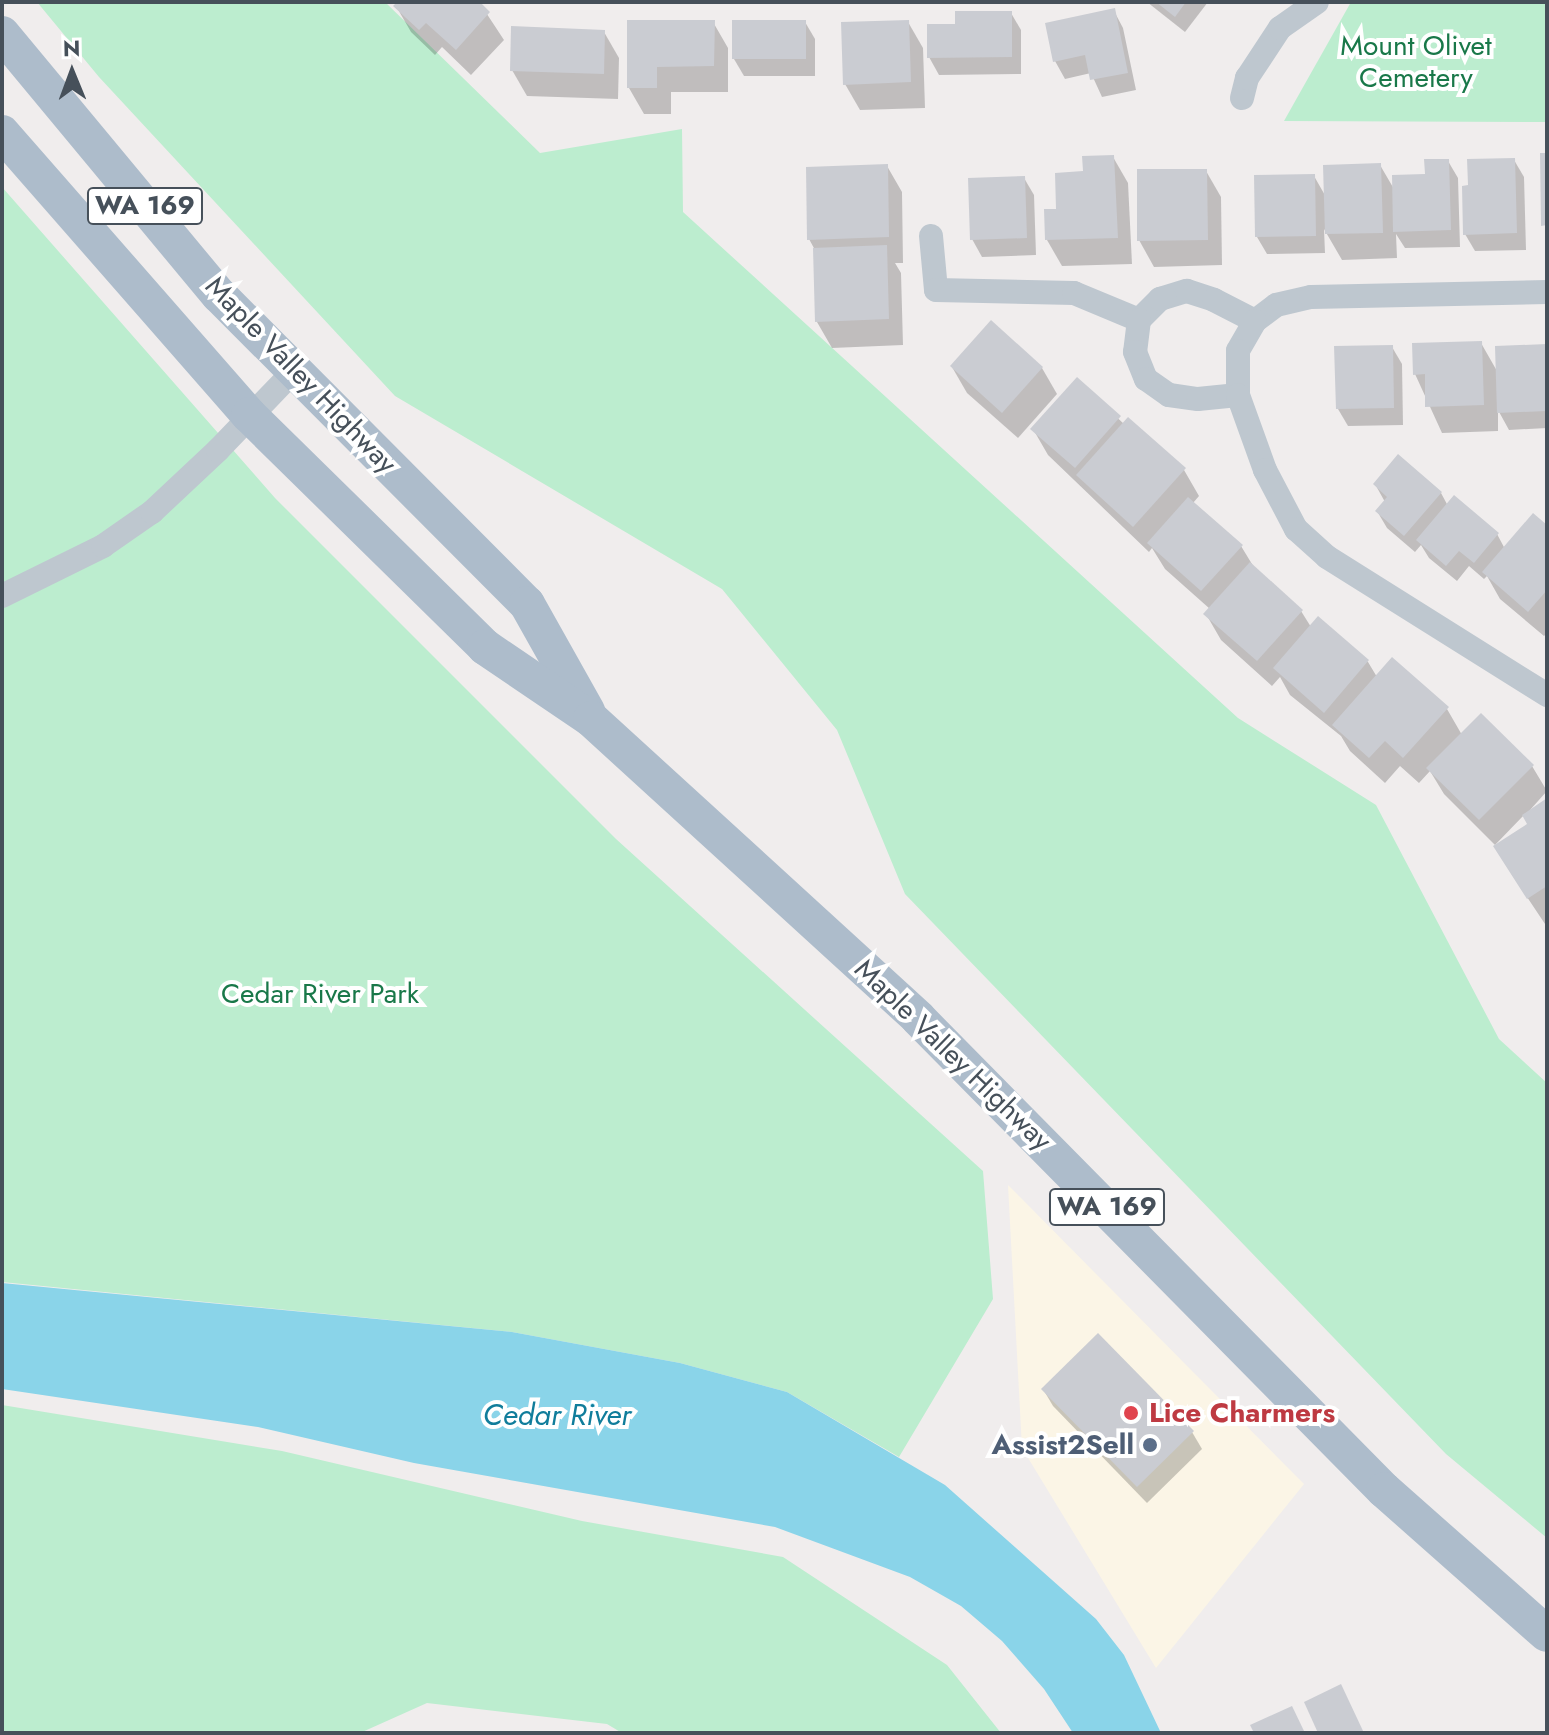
<!DOCTYPE html>
<html>
<head>
<meta charset="utf-8">
<style>
  body { margin:0 }
  #map { position:relative; width:1549px; height:1735px; overflow:hidden; background:#f0eded; font-family:Jost,sans-serif }
  div>[style] { position:absolute }
  [style*='--x'] { left:calc(var(--x)*1px); top:calc(var(--y)*1px); width:calc(var(--w)*1px); rotate:calc(var(--a)*1deg) }
  .commercial>* { inset:0; background:#fbf5e6 }
  .green>* { inset:0; background:#bcedcf }
  .water>* { inset:0; background:#8ad4e9 }
  .shadow>* { inset:0; background:#0003 }
  .building>* { inset:0; background:#caccd2 }
  .minor>* { height:24px; margin:-12px; padding:0 12px; transform-origin:12px; border-radius:12px; background:#bec7cf }
  .primary>* { height:36px; margin:-18px; padding:0 18px; transform-origin:18px; border-radius:18px; background:#adbccb }
  .dots>* { width:22px; height:22px; translate:-50% -50%; box-sizing:border-box; border:4px solid #fff; border-radius:50% }
  span { translate:-50% -50%; white-space:nowrap; text-align:center; line-height:1.15; -webkit-text-stroke:8px #fff; paint-order:stroke }
  .shield-label span { padding:2px 6px; background:#fff; border:2px solid; border-radius:6px; -webkit-text-stroke-width:0 }
  .shield-label { font-size:26px; color:#46505a; font-weight:700 }
  .park-label { font-size:28px; color:#197849 }
  .street-label { font-size:28px; color:#46505a }
  .health-label { font-size:28px; color:#be3a42; font-weight:700 }
  .left { translate:0 -50%; text-align:left }
  .service-label { font-size:28px; color:#4e5e75; font-weight:700 }
  .right { translate:-100% -50%; text-align:right }
  .water-label { font-size:30px; color:#107d9b; font-style:italic }
  .frame { position:absolute; inset:0; border:4px solid #46505a; pointer-events:none }
  .north { position:absolute; left:32px; top:32px; width:80px; height:80px; -webkit-text-stroke:6px #fff; paint-order:stroke; rotate:359deg; font-size:22px; font-weight:700; line-height:32px; text-align:center; color:#46505a }
  .north::after { content:''; display:block; margin:auto; width:28px; height:36px; background:#46505a; clip-path:polygon(50% 0,100% 100%,50% 72%,0 100%) }
</style>
</head>
<body>
<div id="map">
  <div class="commercial">
    <div style="clip-path:polygon(1008px 1185px,1304px 1484px,1156px 1668px,1022px 1448px)"></div>
  </div>
  <div class="green">
    <div style="clip-path:polygon(37px 2px,385px 2px,540px 153px,682px 129px,683px 212px,1238px 718px,1376px 805px,1499px 1039px,1547px 1083px,1547px 1538px,1446px 1454px,905px 894px,837px 730px,722px 589px,395px 396px,99px 77px)"></div>
    <div style="clip-path:polygon(1351px 2px,1547px 2px,1547px 122px,1284px 121px)"></div>
    <div style="clip-path:polygon(2px 187px,275px 498px,616px 839px,983px 1171px,993px 1299px,899px 1457px,787px 1392px,680px 1363px,512px 1332px,2px 1282px)"></div>
    <div style="clip-path:polygon(2px 1405px,282px 1451px,582px 1521px,783px 1557px,947px 1665px,1001px 1733px,622px 1733px,607px 1724px,427px 1703px,360px 1733px,2px 1733px)"></div>
  </div>
  <div class="water">
    <div style="clip-path:polygon(2px 1283px,512px 1332px,680px 1363px,787px 1392px,945px 1485px,1096px 1619px,1124px 1655px,1161px 1733px,1073px 1733px,1044px 1689px,1002px 1641px,961px 1606px,910px 1577px,775px 1527px,414px 1463px,258px 1427px,2px 1389px)"></div>
  </div>
  <div class="shadow">
    <div style="clip-path:polygon(400px 2px,479px 2px,504px 40px,471px 75px,442px 47px,435px 55px,411px 32px,396px 6px)"></div>
    <div style="clip-path:polygon(1147px 2px,1208px 2px,1185px 32px)"></div>
    <div style="clip-path:polygon(1114px 11px,1123px 28px,1136px 90px,1102px 97px,1091px 73px,1065px 79px,1055px 61px)"></div>
    <div style="clip-path:polygon(1011px 13px,1021px 30px,1021px 74px,939px 75px,929px 57px,957px 26px)"></div>
    <div style="clip-path:polygon(713px 22px,728px 48px,728px 92px,671px 92px,671px 114px,644px 114px,629px 88px)"></div>
    <div style="clip-path:polygon(805px 22px,815px 39px,815px 76px,744px 76px,734px 59px)"></div>
    <div style="clip-path:polygon(908px 22px,923px 48px,925px 108px,860px 110px,845px 84px)"></div>
    <div style="clip-path:polygon(604px 32px,619px 58px,618px 99px,527px 96px,512px 70px)"></div>
    <div style="clip-path:polygon(1113px 157px,1128px 183px,1132px 264px,1062px 266px,1047px 240px,1058px 211px,1085px 173px)"></div>
    <div style="clip-path:polygon(1514px 160px,1524px 177px,1526px 250px,1475px 251px,1465px 234px,1470px 187px)"></div>
    <div style="clip-path:polygon(1448px 161px,1458px 178px,1460px 247px,1405px 248px,1396px 234px,1397px 258px,1342px 260px,1324px 229px,1325px 253px,1267px 254px,1257px 237px,1314px 176px,1326px 197px,1380px 165px,1394px 189px,1427px 176px)"></div>
    <div style="clip-path:polygon(887px 166px,902px 192px,903px 263px,895px 263px,901px 273px,903px 345px,832px 348px,817px 322px,815px 250px,809px 239px)"></div>
    <div style="clip-path:polygon(1206px 171px,1221px 197px,1222px 265px,1154px 267px,1139px 240px)"></div>
    <div style="clip-path:polygon(1024px 178px,1034px 195px,1036px 255px,982px 257px,972px 239px)"></div>
    <div style="clip-path:polygon(1481px 343px,1497px 371px,1547px 346px,1547px 428px,1509px 430px,1498px 410px,1498px 431px,1442px 433px,1415px 374px)"></div>
    <div style="clip-path:polygon(1392px 347px,1402px 364px,1403px 425px,1348px 426px,1338px 409px)"></div>
    <div style="clip-path:polygon(952px 367px,1042px 368px,1057px 394px,1018px 438px,967px 393px)"></div>
    <div style="clip-path:polygon(1077px 380px,1124px 424px,1184px 470px,1199px 496px,1193px 503px,1241px 546px,1255px 569px,1301px 611px,1311px 627px,1318px 619px,1368px 662px,1377px 677px,1447px 709px,1462px 735px,1532px 766px,1547px 791px,1530px 810px,1547px 801px,1547px 927px,1511px 873px,1529px 824px,1524px 815px,1495px 845px,1444px 794px,1430px 771px,1419px 783px,1400px 766px,1385px 783px,1350px 751px,1341px 736px,1290px 695px,1280px 677px,1272px 686px,1221px 640px,1206px 614px,1210px 609px,1165px 569px,1152px 548px,1149px 552px,1048px 455px,1033px 429px)"></div>
    <div style="clip-path:polygon(1375px 484px,1441px 493px,1448px 506px,1497px 534px,1505px 549px,1547px 528px,1547px 633px,1544px 636px,1500px 599px,1487px 576px,1484px 579px,1469px 566px,1457px 581px,1429px 558px,1421px 545px,1415px 552px,1387px 528px,1377px 511px,1385px 502px)"></div>
    <div style="clip-path:polygon(1043px 1389px,1192px 1432px,1202px 1449px,1147px 1503px,1053px 1406px)"></div>
  </div>
  <div class="building">
    <div style="clip-path:polygon(397px 2px,480px 2px,490px 12px,456px 50px,426px 23px,419px 30px,393px 6px)"></div>
    <div style="clip-path:polygon(1156px 2px,1186px 2px,1175px 17px)"></div>
    <div style="clip-path:polygon(1115px 8px,1128px 73px,1090px 80px,1085px 55px,1053px 62px,1045px 23px)"></div>
    <div style="clip-path:polygon(955px 11px,1012px 11px,1012px 57px,927px 58px,927px 24px,955px 24px)"></div>
    <div style="clip-path:polygon(627px 20px,715px 20px,714px 66px,657px 67px,657px 88px,627px 88px)"></div>
    <div style="clip-path:polygon(732px 20px,806px 20px,806px 59px,732px 59px)"></div>
    <div style="clip-path:polygon(909px 20px,911px 82px,843px 85px,841px 22px)"></div>
    <div style="clip-path:polygon(511px 26px,605px 30px,604px 74px,510px 71px)"></div>
    <div style="clip-path:polygon(1540px 153px,1547px 153px,1547px 225px,1541px 226px)"></div>
    <div style="clip-path:polygon(1114px 155px,1118px 238px,1045px 240px,1044px 209px,1056px 209px,1055px 173px,1083px 171px,1082px 156px)"></div>
    <div style="clip-path:polygon(1515px 158px,1517px 233px,1463px 235px,1462px 186px,1468px 185px,1467px 159px)"></div>
    <div style="clip-path:polygon(1424px 159px,1449px 159px,1451px 230px,1393px 232px,1392px 175px,1425px 174px)"></div>
    <div style="clip-path:polygon(1381px 163px,1383px 233px,1325px 234px,1323px 165px)"></div>
    <div style="clip-path:polygon(888px 164px,889px 237px,807px 240px,806px 167px)"></div>
    <div style="clip-path:polygon(1137px 169px,1207px 169px,1208px 240px,1137px 241px)"></div>
    <div style="clip-path:polygon(1315px 174px,1316px 236px,1255px 237px,1254px 175px)"></div>
    <div style="clip-path:polygon(1025px 176px,1027px 238px,970px 240px,968px 178px)"></div>
    <div style="clip-path:polygon(887px 245px,889px 319px,815px 322px,813px 248px)"></div>
    <div style="clip-path:polygon(991px 320px,1043px 367px,1002px 413px,950px 366px)"></div>
    <div style="clip-path:polygon(1482px 341px,1484px 405px,1425px 407px,1425px 374px,1413px 375px,1412px 343px)"></div>
    <div style="clip-path:polygon(1547px 344px,1547px 411px,1497px 413px,1495px 346px)"></div>
    <div style="clip-path:polygon(1393px 345px,1394px 408px,1336px 409px,1334px 346px)"></div>
    <div style="clip-path:polygon(1077px 377px,1121px 416px,1075px 468px,1030px 429px)"></div>
    <div style="clip-path:polygon(1128px 417px,1186px 468px,1133px 527px,1076px 475px)"></div>
    <div style="clip-path:polygon(1398px 454px,1442px 492px,1404px 536px,1375px 511px,1387px 497px,1373px 484px)"></div>
    <div style="clip-path:polygon(1454px 495px,1499px 533px,1474px 563px,1459px 551px,1446px 566px,1416px 540px)"></div>
    <div style="clip-path:polygon(1188px 497px,1243px 545px,1201px 591px,1147px 543px)"></div>
    <div style="clip-path:polygon(1533px 513px,1547px 525px,1547px 590px,1528px 612px,1482px 572px)"></div>
    <div style="clip-path:polygon(1250px 562px,1303px 610px,1257px 661px,1203px 614px)"></div>
    <div style="clip-path:polygon(1318px 616px,1369px 660px,1324px 713px,1273px 668px)"></div>
    <div style="clip-path:polygon(1392px 657px,1449px 707px,1403px 758px,1385px 741px,1369px 758px,1332px 725px)"></div>
    <div style="clip-path:polygon(1481px 713px,1534px 765px,1479px 820px,1426px 768px)"></div>
    <div style="clip-path:polygon(1547px 798px,1547px 886px,1527px 899px,1493px 846px,1527px 824px,1522px 815px)"></div>
    <div style="clip-path:polygon(1098px 1333px,1194px 1431px,1137px 1487px,1041px 1389px)"></div>
    <div style="clip-path:polygon(1341px 1684px,1364px 1733px,1318px 1733px,1304px 1702px)"></div>
    <div style="clip-path:polygon(1292px 1706px,1305px 1733px,1254px 1733px,1250px 1725px)"></div>
  </div>
  <div class="minor">
    <div style="--x:1242;--y:98;--w:21;--a:-76"></div>
    <div style="--x:1247;--y:78;--w:60;--a:-56.6"></div>
    <div style="--x:1280;--y:28;--w:45;--a:-35.1"></div>
    <div style="--x:931;--y:236;--w:54;--a:84.7"></div>
    <div style="--x:936;--y:290;--w:138;--a:1.2"></div>
    <div style="--x:1074;--y:293;--w:70;--a:22.6"></div>
    <div style="--x:1139;--y:320;--w:30;--a:-45"></div>
    <div style="--x:1160;--y:299;--w:28;--a:-17"></div>
    <div style="--x:1187;--y:291;--w:28;--a:18"></div>
    <div style="--x:1214;--y:300;--w:46;--a:27.1"></div>
    <div style="--x:1255;--y:321;--w:26;--a:-37"></div>
    <div style="--x:1276;--y:305;--w:36;--a:-13"></div>
    <div style="--x:1311;--y:297;--w:236;--a:-1.2"></div>
    <div style="--x:1139;--y:320;--w:32;--a:97"></div>
    <div style="--x:1135;--y:352;--w:29;--a:68"></div>
    <div style="--x:1146;--y:379;--w:28;--a:35"></div>
    <div style="--x:1169;--y:395;--w:29;--a:8"></div>
    <div style="--x:1198;--y:399;--w:40;--a:-5.7"></div>
    <div style="--x:1255;--y:321;--w:34;--a:120"></div>
    <div style="--x:1238;--y:351;--w:44;--a:90"></div>
    <div style="--x:1238;--y:395;--w:80;--a:70.2"></div>
    <div style="--x:1265;--y:470;--w:67;--a:62.3"></div>
    <div style="--x:1296;--y:529;--w:42;--a:42.1"></div>
    <div style="--x:1327;--y:557;--w:260;--a:32.1"></div>
    <div style="--x:2;--y:596;--w:113;--a:-26.3"></div>
    <div style="--x:103;--y:546;--w:60;--a:-34.8"></div>
    <div style="--x:152;--y:512;--w:91;--a:-43.2"></div>
    <div style="--x:218;--y:450;--w:111;--a:-46.1"></div>
  </div>
  <div class="primary">
    <div style="--x:2;--y:34;--w:339;--a:50.3"></div>
    <div style="--x:219;--y:295;--w:436;--a:45.1"></div>
    <div style="--x:527;--y:604;--w:123;--a:60.7"></div>
    <div style="--x:2;--y:133;--w:375;--a:48.8"></div>
    <div style="--x:249;--y:415;--w:331;--a:44.5"></div>
    <div style="--x:485;--y:647;--w:128;--a:34.2"></div>
    <div style="--x:591;--y:719;--w:443;--a:42.4"></div>
    <div style="--x:918;--y:1018;--w:663;--a:45.37"></div>
    <div style="--x:1384;--y:1490;--w:217;--a:41.5"></div>
  </div>
  <div class="dots">
    <div style="left:1131px;top:1413px;background:#e0444e"></div>
    <div style="left:1150px;top:1445px;background:#5c6f8a"></div>
  </div>
  <div class="shield-label">
    <span style="left:145px;top:206px">WA 169</span>
    <span style="left:1107px;top:1207px">WA 169</span>
  </div>
  <div class="park-label">
    <span style="left:1416px;top:62px">Mount Olivet<br>Cemetery</span>
    <span style="left:320px;top:994px">Cedar River Park</span>
  </div>
  <div class="street-label">
    <span style="left:301px;top:375px;rotate:46deg">Maple Valley Highway</span>
    <span style="left:953px;top:1055px;rotate:44deg">Maple Valley Highway</span>
  </div>
  <div class="health-label">
    <span class="left" style="left:1149px;top:1413px">Lice Charmers</span>
  </div>
  <div class="service-label">
    <span class="right" style="left:1134px;top:1445px">Assist2Sell</span>
  </div>
  <div class="water-label">
    <span style="left:557px;top:1415px">Cedar River</span>
  </div>
  <div class="frame"></div>
  <div class="north">N</div>
</div>
</body>
</html>
